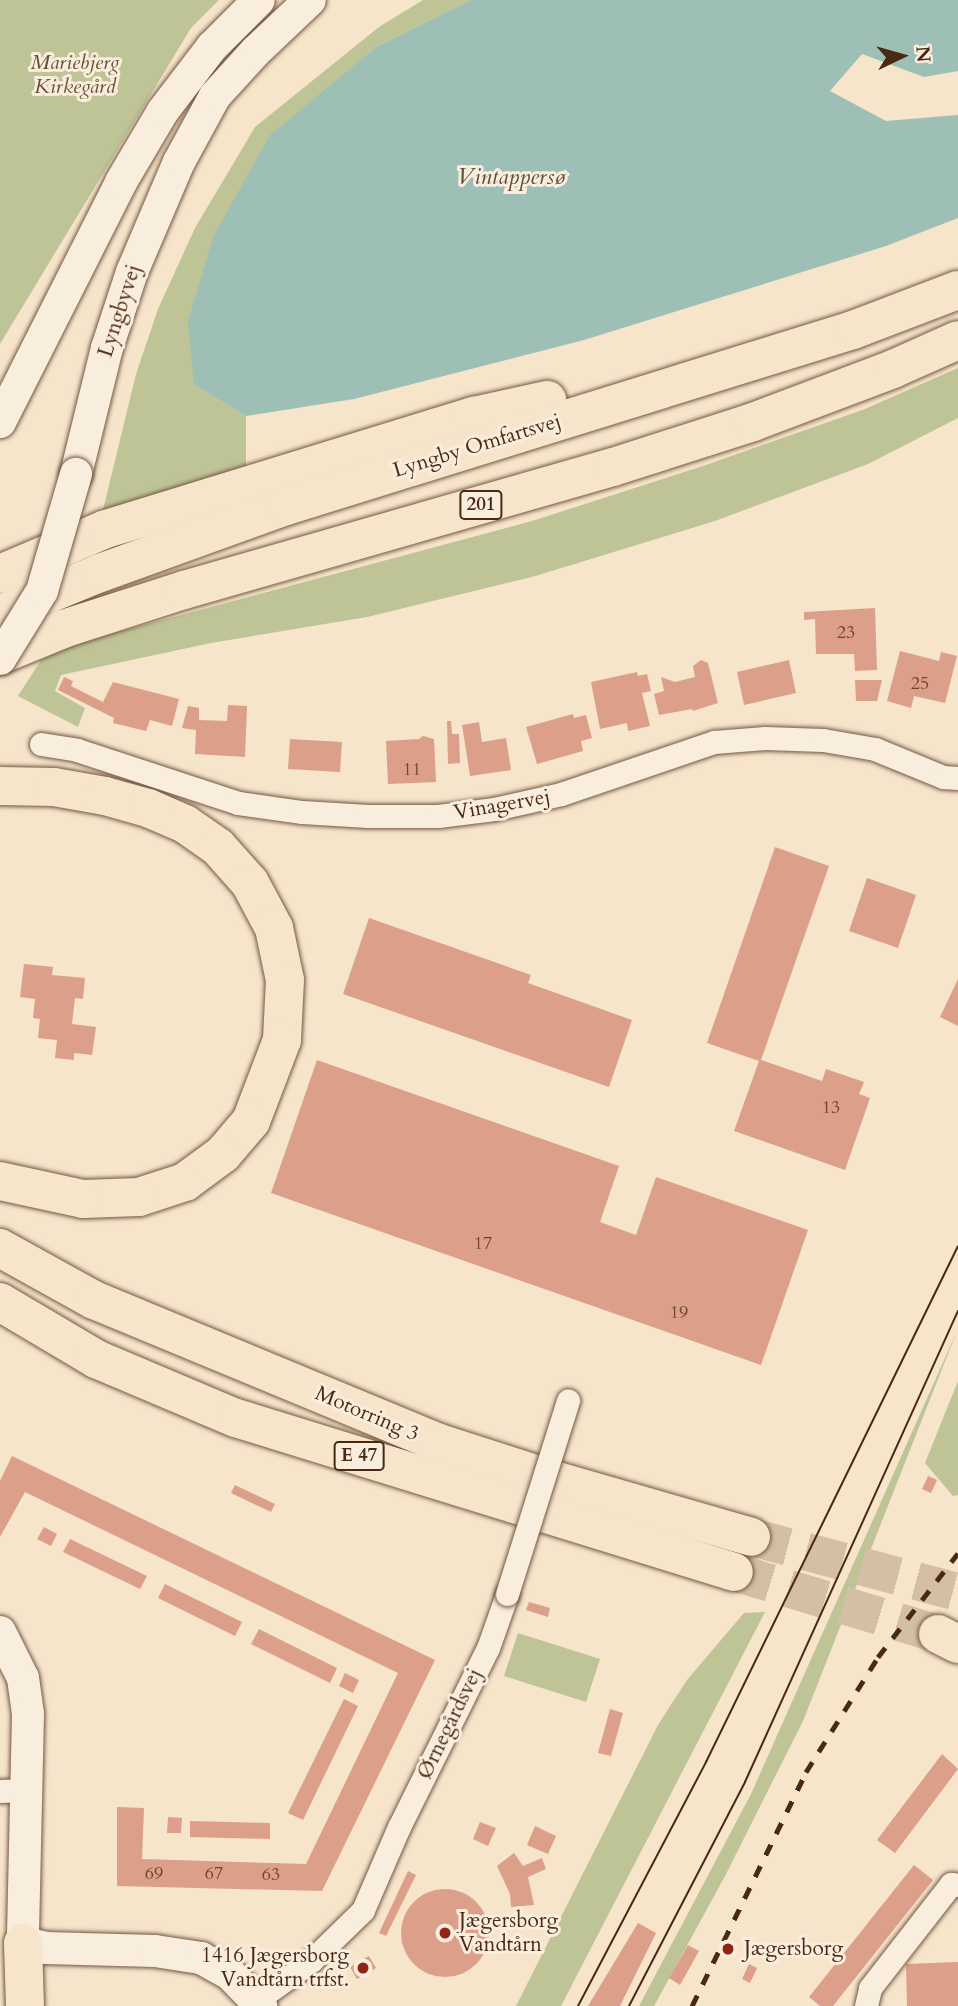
<!DOCTYPE html>
<html>
<head>
<meta charset="utf-8">
<style>
  body { margin:0 }
  #map { position:relative; width:958px; height:2006px; overflow:hidden; background:#f6e4cb; font-family:Cardo,serif }
  div>[style] { position:absolute }
  [style*='--x'] { left:calc(var(--x)*1px); top:calc(var(--y)*1px); width:calc(var(--w)*1px); rotate:calc(var(--a)*1deg) }
  .green>* { inset:0; background:#bec496 }
  .water>* { inset:0; background:#9dbfb5 }
  .building>* { inset:0; background:#dc9f89 }
  .round { border-radius:50% }
  .highway-tunnel>* { height:38px; margin-top:-19px; transform-origin:0; background:repeating-linear-gradient(90deg,#d4bfa6 0 38px,transparent 0 57px) }
  .roads { filter:drop-shadow(0 0 2px #755841) drop-shadow(0 0 2px #755841) }
  .street>* { height:23px; margin:-11.5px; padding:0 11.5px; transform-origin:11.5px; border-radius:11.5px; background:#f9eddd }
  .secondary>* { height:32px; margin:-16px; padding:0 16px; transform-origin:16px; border-radius:16px; background:#f9eddd }
  .highway>* { height:38px; margin:-19px; padding:0 19px; transform-origin:19px; border-radius:19px; background:#f6e4cb }
  .tram>* { height:2px; margin:-1px; padding:0 1px; transform-origin:1px; border-radius:1px; background:#4a2913 }
  .rail>* { height:5px; margin-top:-2.5px; transform-origin:0; background:repeating-linear-gradient(90deg,#4a2913 0 12px,transparent 0 24px) }
  .bridges { filter:drop-shadow(0 0 2px #755841) drop-shadow(0 0 2px #755841) }
  .street-bridge>* { height:23px; margin:-11.5px; padding:0 11.5px; transform-origin:11.5px; border-radius:11.5px; background:#f9eddd }
  .secondary-bridge>* { height:32px; margin:-16px; padding:0 16px; transform-origin:16px; border-radius:16px; background:#f9eddd }
  .dots>* { width:19px; height:19px; translate:-50% -50%; box-sizing:border-box; border:4px solid #f9eddd; border-radius:50% }
  span { translate:-50% -50%; white-space:nowrap; text-align:center; line-height:1.15; -webkit-text-stroke:6px #f9eddd; paint-order:stroke }
  .number-label { font-size:18px; color:#6e4630 }
  .number-label span { -webkit-text-stroke-width:0 }
  .shield-label span { padding:2px 5px; background:#f9eddd; border:2px solid; border-radius:5px; -webkit-text-stroke-width:0 }
  .shield-label { font-size:19px; color:#4a2913; font-weight:700 }
  .park-label { font-size:21px; color:#675034; font-style:italic }
  .street-label { font-size:21px; color:#4a2913 }
  .poi-label { font-size:21px; color:#4a2913 }
  .left { translate:0 -50%; text-align:left }
  .right { translate:-100% -50%; text-align:right }
  .water-label { font-size:23px; color:#5f4e3c; font-style:italic }
  .north { position:absolute; left:867px; top:21px; width:70px; height:70px; -webkit-text-stroke:5px #f9eddd; paint-order:stroke; rotate:85deg; font-size:19px; font-weight:700; line-height:28px; text-align:center; color:#4a2913 }
  .north::after { content:''; display:block; margin:auto; width:24px; height:32px; background:#4a2913; clip-path:polygon(50% 0,100% 100%,50% 72%,0 100%) }
</style>
</head>
<body>
<div id="map">
  <div class="green">
    <div style="clip-path:polygon(0 0,219px 0,191px 28px,0 344px)"></div>
    <div style="clip-path:polygon(423px 0,471px 0,378px 46px,194px 385px,246px 416px,246px 469px,102px 514px,136px 374px,158px 309px,195px 228px,255px 127px,379px 27px)"></div>
    <div style="clip-path:polygon(958px 368px,958px 418px,868px 464px,715px 521px,532px 577px,367px 617px,211px 643px,61px 675px,55px 691px,85px 708px,78px 727px,18px 696px,41px 660px,80px 642px,532px 521px,706px 465px,865px 409px)"></div>
    <div style="clip-path:polygon(957px 1331px,803px 1721px,725px 1876px,654px 2006px,639px 2006px,751px 1794px)"></div>
    <div style="clip-path:polygon(958px 1381px,958px 1495px,953px 1496px,925px 1463px)"></div>
    <div style="clip-path:polygon(765px 1612px,561px 2006px,516px 2006px,658px 1725px,687px 1680px,744px 1613px)"></div>
    <div style="clip-path:polygon(518px 1633px,600px 1659px,586px 1702px,504px 1676px)"></div>
  </div>
  <div class="water">
    <div style="clip-path:polygon(471px 0,958px 0,958px 71px,924px 77px,862px 54px,830px 91px,886px 121px,958px 115px,958px 218px,886px 246px,584px 340px,354px 399px,246px 416px,194px 385px,188px 321px,214px 235px,270px 135px,378px 46px)"></div>
  </div>
  <div class="building">
    <div style="clip-path:polygon(875px 608px,877px 670px,855px 671px,854px 654px,816px 654px,815px 619px,804px 620px,804px 612px)"></div>
    <div style="clip-path:polygon(900px 651px,939px 661px,941px 652px,957px 656px,945px 703px,914px 696px,911px 708px,887px 701px)"></div>
    <div style="clip-path:polygon(701px 660px,708px 663px,718px 703px,693px 711px,692px 709px,659px 715px,654px 694px,664px 691px,661px 677px,675px 682px,695px 677px,693px 666px)"></div>
    <div style="clip-path:polygon(789px 660px,796px 693px,744px 705px,737px 672px)"></div>
    <div style="clip-path:polygon(637px 672px,638px 676px,647px 674px,651px 691px,642px 693px,650px 726px,628px 731px,627px 723px,600px 729px,591px 682px)"></div>
    <div style="clip-path:polygon(64px 677px,73px 681px,71px 686px,103px 702px,113px 682px,179px 699px,172px 726px,150px 720px,146px 731px,113px 723px,114px 718px,58px 690px)"></div>
    <div style="clip-path:polygon(855px 680px,882px 680px,877px 701px,856px 701px)"></div>
    <div style="clip-path:polygon(228px 705px,247px 706px,245px 757px,195px 754px,196px 730px,182px 728px,188px 706px,199px 708px,199px 720px,227px 721px)"></div>
    <div style="clip-path:polygon(573px 714px,574px 718px,586px 715px,592px 738px,581px 741px,583px 751px,537px 764px,526px 727px)"></div>
    <div style="clip-path:polygon(447px 721px,451px 721px,452px 734px,459px 734px,460px 763px,448px 764px)"></div>
    <div style="clip-path:polygon(479px 722px,482px 742px,506px 738px,511px 770px,470px 776px,462px 725px)"></div>
    <div style="clip-path:polygon(423px 736px,434px 739px,436px 782px,388px 784px,386px 741px,419px 739px)"></div>
    <div style="clip-path:polygon(290px 739px,342px 742px,340px 772px,288px 769px)"></div>
    <div style="clip-path:polygon(775px 847px,829px 866px,761px 1060px,822px 1081px,826px 1069px,864px 1082px,859px 1094px,870px 1098px,845px 1170px,734px 1131px,759px 1061px,707px 1043px)"></div>
    <div style="clip-path:polygon(867px 878px,916px 895px,898px 948px,849px 931px)"></div>
    <div style="clip-path:polygon(369px 918px,531px 975px,528px 983px,632px 1020px,609px 1087px,343px 994px)"></div>
    <div style="clip-path:polygon(24px 964px,53px 967px,52px 975px,85px 978px,83px 999px,75px 998px,72px 1024px,96px 1027px,92px 1055px,74px 1053px,74px 1060px,55px 1058px,57px 1040px,38px 1038px,40px 1019px,33px 1018px,35px 999px,20px 997px)"></div>
    <div style="clip-path:polygon(958px 979px,958px 1026px,940px 1017px)"></div>
    <div style="clip-path:polygon(317px 1060px,619px 1166px,600px 1222px,636px 1235px,656px 1177px,808px 1230px,761px 1365px,271px 1193px)"></div>
    <div style="clip-path:polygon(12px 1456px,435px 1660px,322px 1891px,117px 1886px,117px 1807px,144px 1808px,142px 1859px,306px 1864px,398px 1673px,25px 1492px,0 1537px,0 1481px)"></div>
    <div style="clip-path:polygon(928px 1476px,937px 1480px,931px 1493px,922px 1489px)"></div>
    <div style="clip-path:polygon(235px 1485px,275px 1504px,271px 1512px,231px 1493px)"></div>
    <div style="clip-path:polygon(44px 1527px,57px 1534px,51px 1546px,37px 1539px)"></div>
    <div style="clip-path:polygon(70px 1539px,147px 1576px,140px 1589px,63px 1552px)"></div>
    <div style="clip-path:polygon(165px 1584px,242px 1622px,235px 1636px,158px 1598px)"></div>
    <div style="clip-path:polygon(529px 1602px,550px 1608px,548px 1617px,526px 1610px)"></div>
    <div style="clip-path:polygon(259px 1629px,337px 1668px,330px 1683px,251px 1644px)"></div>
    <div style="clip-path:polygon(345px 1673px,359px 1680px,353px 1693px,339px 1686px)"></div>
    <div style="clip-path:polygon(344px 1699px,358px 1706px,303px 1820px,288px 1813px)"></div>
    <div style="clip-path:polygon(610px 1709px,623px 1713px,611px 1756px,598px 1753px)"></div>
    <div style="clip-path:polygon(942px 1754px,958px 1769px,895px 1853px,877px 1840px)"></div>
    <div style="clip-path:polygon(168px 1817px,182px 1818px,181px 1833px,167px 1833px)"></div>
    <div style="clip-path:polygon(190px 1821px,270px 1823px,270px 1839px,190px 1837px)"></div>
    <div style="clip-path:polygon(480px 1822px,496px 1828px,488px 1846px,473px 1839px)"></div>
    <div style="clip-path:polygon(535px 1826px,556px 1836px,548px 1854px,527px 1845px)"></div>
    <div style="clip-path:polygon(514px 1853px,523px 1866px,542px 1858px,546px 1869px,528px 1877px,534px 1905px,511px 1907px,510px 1894px,497px 1866px)"></div>
    <div style="clip-path:polygon(914px 1865px,933px 1880px,833px 2006px,820px 2006px,809px 1997px)"></div>
    <div style="clip-path:polygon(408px 1871px,416px 1875px,386px 1936px,379px 1933px)"></div>
    <div class="round" style="left:401px;top:1889px;width:88px;height:88px"></div>
    <div style="clip-path:polygon(638px 1923px,656px 1933px,620px 2006px,588px 2006px)"></div>
    <div style="clip-path:polygon(688px 1945px,699px 1951px,680px 1985px,669px 1978px)"></div>
    <div style="clip-path:polygon(369px 1956px,376px 1968px,357px 1979px,350px 1967px)"></div>
    <div style="clip-path:polygon(958px 1962px,958px 2006px,907px 2006px,906px 1964px)"></div>
    <div style="clip-path:polygon(749px 1964px,757px 1968px,750px 1983px,742px 1979px)"></div>
  </div>
  <div class="highway-tunnel">
    <div style="--x:751;--y:1537;--w:214;--a:14.9"></div>
    <div style="--x:734;--y:1572;--w:213;--a:16.9"></div>
  </div>
  <div class="roads">
    <div class="street">
      <div style="--x:41;--y:744;--w:36;--a:9"></div>
      <div style="--x:77;--y:750;--w:169;--a:18.2"></div>
      <div style="--x:238;--y:803;--w:65;--a:8"></div>
      <div style="--x:302;--y:812;--w:66;--a:3.5"></div>
      <div style="--x:368;--y:816;--w:70;--a:0"></div>
      <div style="--x:438;--y:816;--w:56;--a:-7.1"></div>
      <div style="--x:494;--y:809;--w:69;--a:-12.6"></div>
      <div style="--x:561;--y:794;--w:162;--a:-18.8"></div>
      <div style="--x:714;--y:742;--w:51;--a:-4.5"></div>
      <div style="--x:765;--y:738;--w:58;--a:2"></div>
      <div style="--x:823;--y:740;--w:53;--a:9.8"></div>
      <div style="--x:875;--y:749;--w:74;--a:22.4"></div>
      <div style="--x:943;--y:777;--w:15;--a:4"></div>
      <div style="--x:0;--y:1791;--w:26;--a:-2"></div>
      <div style="--x:257;--y:2000;--w:67;--a:-35.8"></div>
      <div style="--x:311;--y:1961;--w:73;--a:-44.4"></div>
      <div style="--x:363;--y:1910;--w:90;--a:-66.6"></div>
      <div style="--x:399;--y:1827;--w:200;--a:-63.6"></div>
      <div style="--x:488;--y:1648;--w:57;--a:-70.6"></div>
      <div style="--x:866;--y:2006;--w:18;--a:-77"></div>
      <div style="--x:870;--y:1988;--w:132;--a:-52.1"></div>
      <div style="--x:951;--y:1884;--w:7;--a:8"></div>
    </div>
    <div class="secondary">
      <div style="--x:0;--y:422;--w:269;--a:-63.2"></div>
      <div style="--x:121;--y:182;--w:82;--a:-59.4"></div>
      <div style="--x:163;--y:111;--w:81;--a:-52.6"></div>
      <div style="--x:212;--y:47;--w:66;--a:-45"></div>
      <div style="--x:76;--y:474;--w:130;--a:-76.2"></div>
      <div style="--x:107;--y:348;--w:80;--a:-71.8"></div>
      <div style="--x:132;--y:272;--w:120;--a:-66.9"></div>
      <div style="--x:179;--y:162;--w:75;--a:-61.4"></div>
      <div style="--x:215;--y:96;--w:61;--a:-47.7"></div>
      <div style="--x:256;--y:51;--w:74;--a:-43.4"></div>
      <div style="--x:0;--y:1632;--w:51;--a:63.4"></div>
      <div style="--x:23;--y:1678;--w:36;--a:82"></div>
      <div style="--x:28;--y:1714;--w:229;--a:91.3"></div>
      <div style="--x:23;--y:1943;--w:24;--a:12"></div>
      <div style="--x:46;--y:1948;--w:109;--a:1.6"></div>
      <div style="--x:155;--y:1951;--w:47;--a:8.7"></div>
      <div style="--x:201;--y:1958;--w:33;--a:29"></div>
      <div style="--x:230;--y:1974;--w:45;--a:45.9"></div>
    </div>
    <div class="highway">
      <div style="--x:0;--y:574;--w:115;--a:-23"></div>
      <div style="--x:106;--y:529;--w:385;--a:-17.1"></div>
      <div style="--x:474;--y:416;--w:75;--a:-12.4"></div>
      <div style="--x:0;--y:614;--w:108;--a:-22.3"></div>
      <div style="--x:100;--y:573;--w:198;--a:-19.8"></div>
      <div style="--x:286;--y:506;--w:594;--a:-17.24"></div>
      <div style="--x:853;--y:330;--w:112;--a:-20.9"></div>
      <div style="--x:0;--y:655;--w:68;--a:-22.4"></div>
      <div style="--x:63;--y:629;--w:127;--a:-17.9"></div>
      <div style="--x:184;--y:590;--w:446;--a:-16"></div>
      <div style="--x:613;--y:467;--w:147;--a:-17.8"></div>
      <div style="--x:753;--y:422;--w:150;--a:-20.7"></div>
      <div style="--x:893;--y:369;--w:71;--a:-24"></div>
      <div style="--x:0;--y:786;--w:54;--a:1.1"></div>
      <div style="--x:54;--y:787;--w:52;--a:10"></div>
      <div style="--x:105;--y:796;--w:45;--a:15.6"></div>
      <div style="--x:148;--y:808;--w:40;--a:23.4"></div>
      <div style="--x:185;--y:824;--w:40;--a:34.9"></div>
      <div style="--x:218;--y:847;--w:48;--a:48.4"></div>
      <div style="--x:250;--y:883;--w:51;--a:61.9"></div>
      <div style="--x:274;--y:928;--w:53;--a:78.1"></div>
      <div style="--x:285;--y:980;--w:60;--a:92.9"></div>
      <div style="--x:282;--y:1040;--w:87;--a:110.9"></div>
      <div style="--x:251;--y:1121;--w:43;--a:130.3"></div>
      <div style="--x:223;--y:1154;--w:47;--a:143.6"></div>
      <div style="--x:185;--y:1182;--w:48;--a:161.9"></div>
      <div style="--x:139;--y:1197;--w:56;--a:178"></div>
      <div style="--x:83;--y:1199;--w:85;--a:-167.8"></div>
      <div style="--x:0;--y:1248;--w:107;--a:29"></div>
      <div style="--x:94;--y:1300;--w:373;--a:22.5"></div>
      <div style="--x:439;--y:1443;--w:121;--a:17.8"></div>
      <div style="--x:554;--y:1480;--w:205;--a:16.1"></div>
      <div style="--x:0;--y:1302;--w:112;--a:30.7"></div>
      <div style="--x:96;--y:1359;--w:152;--a:22.9"></div>
      <div style="--x:236;--y:1418;--w:521;--a:17.18"></div>
      <div style="--x:938;--y:1634;--w:22;--a:27"></div>
      <div style="--x:23;--y:1943;--w:63;--a:88.2"></div>
    </div>
  </div>
  <div class="tram">
    <div style="--x:578;--y:2006;--w:276;--a:-62.3"></div>
    <div style="--x:706;--y:1762;--w:574;--a:-63.97"></div>
    <div style="--x:629;--y:2006;--w:252;--a:-62.6"></div>
    <div style="--x:745;--y:1782;--w:517;--a:-65.67"></div>
  </div>
  <div class="rail">
    <div style="--x:692;--y:2006;--w:260;--a:-64"></div>
    <div style="--x:806;--y:1772;--w:136;--a:-57.9"></div>
    <div style="--x:878;--y:1657;--w:131;--a:-52.4"></div>
  </div>
  <div class="bridges">
    <div class="street-bridge">
      <div style="--x:507;--y:1594;--w:203;--a:-72.5"></div>
    </div>
    <div class="secondary-bridge">
      <div style="--x:0;--y:659;--w:80;--a:-58.3"></div>
      <div style="--x:42;--y:591;--w:122;--a:-73.8"></div>
    </div>
  </div>
  <div class="dots">
    <div style="left:445px;top:1933px;background:#8f2418"></div>
    <div style="left:728px;top:1949px;background:#8f2418"></div>
    <div style="left:363px;top:1968px;background:#8f2418"></div>
  </div>
  <div class="number-label">
    <span style="left:846px;top:633px">23</span>
    <span style="left:920px;top:684px">25</span>
    <span style="left:412px;top:770px">11</span>
    <span style="left:831px;top:1108px">13</span>
    <span style="left:483px;top:1244px">17</span>
    <span style="left:679px;top:1313px">19</span>
    <span style="left:154px;top:1874px">69</span>
    <span style="left:214px;top:1874px">67</span>
    <span style="left:271px;top:1875px">63</span>
  </div>
  <div class="shield-label">
    <span style="left:481px;top:505px">201</span>
    <span style="left:359px;top:1456px">E 47</span>
  </div>
  <div class="park-label">
    <span style="left:75px;top:75px">Mariebjerg<br>Kirkegård</span>
  </div>
  <div class="street-label">
    <span style="left:120px;top:311px;rotate:-72deg">Lyngbyvej</span>
    <span style="left:477px;top:446px;rotate:-17deg">Lyngby Omfartsvej</span>
    <span style="left:502px;top:805px;rotate:-10deg">Vinagervej</span>
    <span style="left:367px;top:1414px;rotate:23deg">Motorring 3</span>
    <span style="left:450px;top:1724px;rotate:-64deg">Ørnegårdsvej</span>
  </div>
  <div class="poi-label">
    <span class="left" style="left:459px;top:1933px">Jægersborg<br>Vandtårn</span>
    <span class="left" style="left:744px;top:1949px">Jægersborg</span>
    <span class="right" style="left:349px;top:1968px">1416 Jægersborg<br>Vandtårn trfst.</span>
  </div>
  <div class="water-label">
    <span style="left:511px;top:177px">Vintappersø</span>
  </div>
  <div class="north">N</div>
</div>
</body>
</html>
